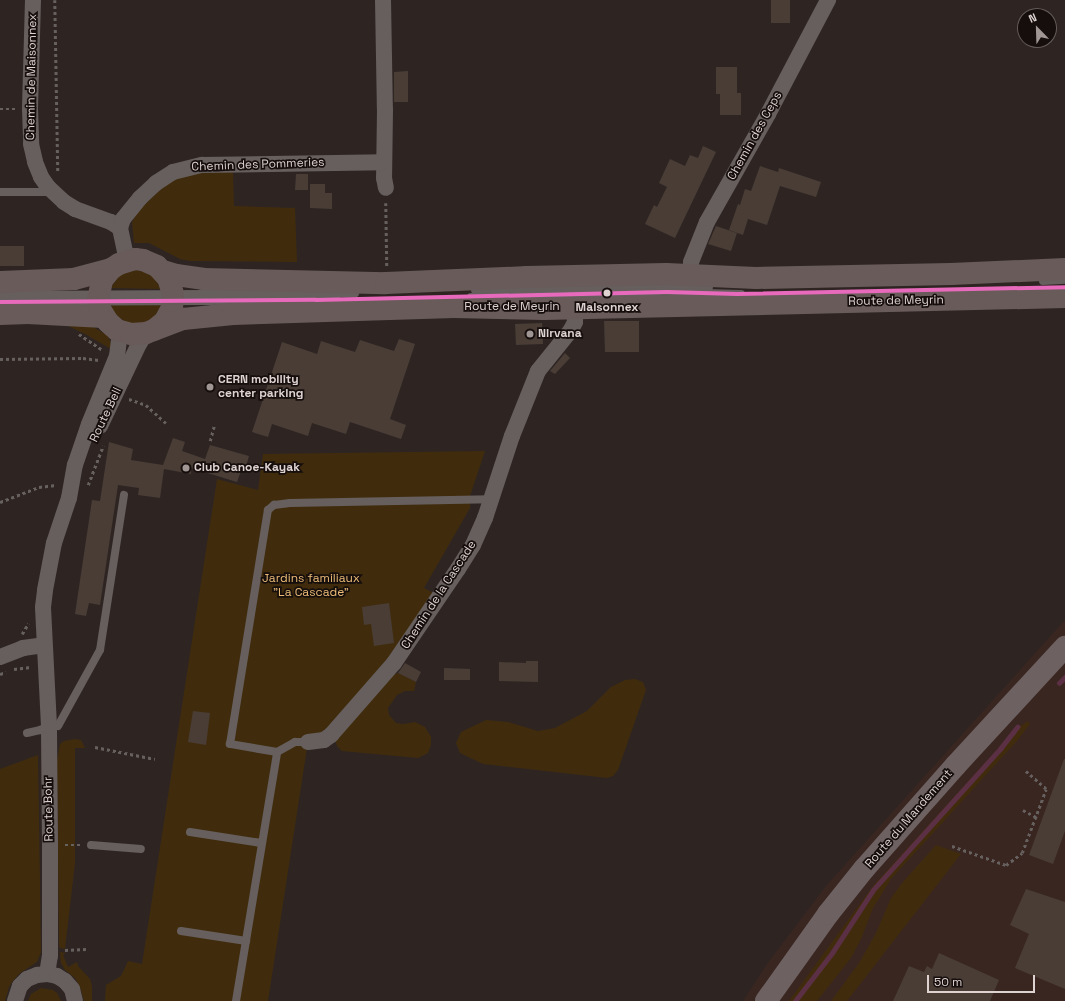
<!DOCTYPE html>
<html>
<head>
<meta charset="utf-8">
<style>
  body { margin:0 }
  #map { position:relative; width:1065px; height:1001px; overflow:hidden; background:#2e2523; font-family:"Space Grotesk",sans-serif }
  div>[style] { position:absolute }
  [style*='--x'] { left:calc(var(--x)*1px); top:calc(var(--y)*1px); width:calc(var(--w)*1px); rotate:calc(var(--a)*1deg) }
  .built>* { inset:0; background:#3a2621 }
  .green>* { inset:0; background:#402c0d }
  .stream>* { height:4.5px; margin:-2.25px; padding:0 2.25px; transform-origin:2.25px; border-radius:2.25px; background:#5c3044 }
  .building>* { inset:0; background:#493d36 }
  .path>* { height:2.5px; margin-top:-1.25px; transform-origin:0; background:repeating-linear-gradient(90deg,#66605e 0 3px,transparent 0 6px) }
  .lane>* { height:8px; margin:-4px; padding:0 4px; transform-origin:4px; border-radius:4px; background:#665f5e }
  .street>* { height:16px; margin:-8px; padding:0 8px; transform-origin:8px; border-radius:8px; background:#665f5e }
  .secondary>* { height:22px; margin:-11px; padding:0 11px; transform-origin:11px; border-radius:11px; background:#6d6161 }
  .primary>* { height:22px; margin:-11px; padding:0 11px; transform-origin:11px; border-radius:11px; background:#695b5a }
  .tram-1>* { height:4px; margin:-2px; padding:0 2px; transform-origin:2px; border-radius:2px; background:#e86abc }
  .dots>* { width:11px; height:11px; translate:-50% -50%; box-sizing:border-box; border:2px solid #150e0c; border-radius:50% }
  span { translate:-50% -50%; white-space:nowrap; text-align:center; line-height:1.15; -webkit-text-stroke:3.5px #150e0c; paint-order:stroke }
  .street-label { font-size:12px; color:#ded3d1 }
  .stop-label { font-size:12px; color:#ded3d1; font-weight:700 }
  .poi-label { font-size:12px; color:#ded3d1; font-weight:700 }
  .left { translate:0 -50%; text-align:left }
  .park-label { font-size:12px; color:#ecbc76 }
  .north { position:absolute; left:1017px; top:8px; width:40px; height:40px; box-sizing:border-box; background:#150e0c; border:1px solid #655d5b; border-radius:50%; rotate:337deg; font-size:11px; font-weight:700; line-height:16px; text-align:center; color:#ded3d1 }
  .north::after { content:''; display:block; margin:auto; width:14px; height:18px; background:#a09694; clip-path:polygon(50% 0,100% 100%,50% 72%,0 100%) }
  .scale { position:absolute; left:927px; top:975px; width:108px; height:18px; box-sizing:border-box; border:2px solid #ded3d1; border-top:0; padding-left:5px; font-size:12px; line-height:14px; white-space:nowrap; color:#ded3d1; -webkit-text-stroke:3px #150e0c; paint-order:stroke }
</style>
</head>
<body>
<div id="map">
  <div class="built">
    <div style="clip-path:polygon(1065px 620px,1065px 1001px,743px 1001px,767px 964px,826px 886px)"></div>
  </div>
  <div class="green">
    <div style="clip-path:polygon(233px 171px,234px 206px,295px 208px,297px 262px,190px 261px,180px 259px,149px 243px,134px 243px,132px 222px,137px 212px,165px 185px,178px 177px,189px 174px)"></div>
    <div style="clip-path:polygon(137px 270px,153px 275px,161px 289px,110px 288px,121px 274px)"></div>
    <div style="clip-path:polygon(162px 304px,155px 316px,147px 322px,138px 324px,129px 323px,121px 319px,114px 313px,110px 305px)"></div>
    <div style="clip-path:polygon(86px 323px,107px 335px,112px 344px,111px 349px,85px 334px,64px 324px)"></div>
    <div style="clip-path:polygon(485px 451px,470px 496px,470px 508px,424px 588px,436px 594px,402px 646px,325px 735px,307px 748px,268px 1001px,105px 1001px,106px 985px,121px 976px,128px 961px,142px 964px,217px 479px,258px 490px,263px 454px)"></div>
    <div style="clip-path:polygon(398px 673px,416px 682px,414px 691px,405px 691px,397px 695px,388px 708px,389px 715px,396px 723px,403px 724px,415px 722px,425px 727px,431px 737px,431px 745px,428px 753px,418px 758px,342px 751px,337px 746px,335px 740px,393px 675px)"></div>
    <div style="clip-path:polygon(635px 679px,643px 682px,646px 690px,618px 770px,613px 776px,607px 778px,483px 764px,460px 753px,456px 743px,461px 732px,486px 720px,508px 722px,538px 731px,555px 728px,587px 711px,611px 687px,625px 680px)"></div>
    <div style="clip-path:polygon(1028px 721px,1030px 724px,1016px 742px,891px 879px,873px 908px,861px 939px,851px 958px,817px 1001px,789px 1001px,873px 886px,1015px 730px)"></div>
    <div style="clip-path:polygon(75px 739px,81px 740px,85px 748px,75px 748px,75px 863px,65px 949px,60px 948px,59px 945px,57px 761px,60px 744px,64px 741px)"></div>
    <div style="clip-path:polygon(38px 755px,41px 952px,37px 962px,20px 973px,12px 982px,9px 987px,5px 1001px,0 1001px,0 769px)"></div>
    <div style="clip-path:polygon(936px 845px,961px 854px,847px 1001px,831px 1001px,859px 963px,876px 933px,891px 898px,902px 883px)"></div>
    <div style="clip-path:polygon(60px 952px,66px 953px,63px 955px,68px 967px,77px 962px,78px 966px,90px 979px,92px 986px,92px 1001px,84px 1001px,80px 987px,75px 978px,65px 970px,61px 963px)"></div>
    <div style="clip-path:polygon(41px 988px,53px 990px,57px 993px,61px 1001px,28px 1001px,31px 994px)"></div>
  </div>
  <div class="stream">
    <div style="--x:1059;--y:683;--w:8;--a:-45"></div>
    <div style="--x:795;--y:1001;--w:61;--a:-52.4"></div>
    <div style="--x:832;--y:953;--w:75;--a:-56.9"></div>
    <div style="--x:873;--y:890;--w:190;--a:-48"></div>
    <div style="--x:1000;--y:749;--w:28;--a:-52"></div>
  </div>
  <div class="building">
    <div style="clip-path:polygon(771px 0,790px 0,790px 23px,771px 23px)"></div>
    <div style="clip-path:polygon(716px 67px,737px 67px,737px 93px,741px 93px,741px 115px,720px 115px,720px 94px,716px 94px)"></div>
    <div style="clip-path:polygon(408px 71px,408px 102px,394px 102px,394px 72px)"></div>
    <div style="clip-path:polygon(703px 146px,716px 152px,675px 238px,645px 224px,654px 205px,657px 207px,667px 187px,659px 183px,670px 159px,685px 166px,690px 155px,698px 158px)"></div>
    <div style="clip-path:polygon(760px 166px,778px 172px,779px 168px,821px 182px,816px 197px,780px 186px,767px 225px,748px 219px,743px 235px,729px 230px,738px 204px,740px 205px,745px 189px,751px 191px)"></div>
    <div style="clip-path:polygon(296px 174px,308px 174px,308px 190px,295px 190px)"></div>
    <div style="clip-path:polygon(310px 184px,325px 184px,325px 193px,332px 193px,332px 209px,310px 208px)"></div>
    <div style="clip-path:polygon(716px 226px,737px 233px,731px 251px,708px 244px)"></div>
    <div style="clip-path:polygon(0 246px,24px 246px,24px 266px,0 266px)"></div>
    <div style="clip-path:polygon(604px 321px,639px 321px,639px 352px,605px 352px)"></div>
    <div style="clip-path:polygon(542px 323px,543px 344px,516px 345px,515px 324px)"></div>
    <div style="clip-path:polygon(399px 339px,415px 344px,390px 419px,406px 425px,401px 439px,350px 422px,346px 434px,312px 423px,308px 436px,272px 424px,268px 437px,252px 432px,282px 342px,317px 354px,321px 341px,355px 352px,360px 340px,394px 351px)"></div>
    <div style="clip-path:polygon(565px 353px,570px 358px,555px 374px,550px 371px)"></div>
    <div style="clip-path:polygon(173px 438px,185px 442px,182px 451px,205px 459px,210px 445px,249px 456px,245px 470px,242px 468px,237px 482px,191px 468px,191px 474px,164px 469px,160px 498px,138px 495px,139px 488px,118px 485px,100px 605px,89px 603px,86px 616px,75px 614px,92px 500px,100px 501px,109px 442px,133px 449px,131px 460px,163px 465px)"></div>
    <div style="clip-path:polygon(389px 603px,394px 643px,374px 646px,371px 624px,364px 625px,362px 607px)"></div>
    <div style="clip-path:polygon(526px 661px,538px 661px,538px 682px,499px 681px,499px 662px,526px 663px)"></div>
    <div style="clip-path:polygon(405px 663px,421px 672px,416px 682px,398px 673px)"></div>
    <div style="clip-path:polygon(444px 668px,470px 669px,470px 680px,444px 680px)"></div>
    <div style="clip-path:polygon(193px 711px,210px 713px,206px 745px,188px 742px)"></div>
    <div style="clip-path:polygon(1064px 759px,1065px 759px,1065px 831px,1053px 864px,1029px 855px)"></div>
    <div style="clip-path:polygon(1026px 889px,1065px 902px,1065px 989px,1015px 968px,1029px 934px,1010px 925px)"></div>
    <div style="clip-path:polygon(939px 953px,999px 980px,990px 1001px,893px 1001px,909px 966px,924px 972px,927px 966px,932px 969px)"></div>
  </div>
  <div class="path">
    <div style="--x:55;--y:0;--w:173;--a:89"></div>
    <div style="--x:0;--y:109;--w:15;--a:0"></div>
    <div style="--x:386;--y:203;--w:63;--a:89.1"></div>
    <div style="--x:79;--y:334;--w:29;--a:34"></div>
    <div style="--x:0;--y:359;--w:83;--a:-0.7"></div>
    <div style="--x:83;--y:358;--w:16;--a:7"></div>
    <div style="--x:129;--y:399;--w:18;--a:19"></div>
    <div style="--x:146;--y:405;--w:27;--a:42"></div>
    <div style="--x:210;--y:441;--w:16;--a:-75"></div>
    <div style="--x:88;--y:485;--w:42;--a:-69"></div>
    <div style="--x:0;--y:502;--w:42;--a:-21"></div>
    <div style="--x:39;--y:487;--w:17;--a:-7"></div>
    <div style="--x:22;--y:634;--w:12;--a:-59"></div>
    <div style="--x:14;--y:669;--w:17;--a:-7"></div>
    <div style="--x:0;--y:674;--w:6;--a:-18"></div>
    <div style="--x:95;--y:747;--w:61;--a:11.3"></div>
    <div style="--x:1023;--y:810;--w:15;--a:28"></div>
    <div style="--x:65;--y:845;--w:17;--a:0"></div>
    <div style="--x:952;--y:846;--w:57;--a:19.4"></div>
    <div style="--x:1006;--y:865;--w:20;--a:-37"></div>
    <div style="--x:1022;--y:853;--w:68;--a:-69.4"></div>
    <div style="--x:1046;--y:789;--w:28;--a:-139"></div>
    <div style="--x:65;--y:950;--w:21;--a:-3"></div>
  </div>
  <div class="lane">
    <div style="--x:0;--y:192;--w:51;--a:0"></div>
    <div style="--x:1043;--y:281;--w:22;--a:-3"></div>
    <div style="--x:475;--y:290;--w:192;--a:-1.2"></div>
    <div style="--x:667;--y:286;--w:42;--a:1.4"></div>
    <div style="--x:0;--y:295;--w:355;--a:-0.3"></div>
    <div style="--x:471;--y:297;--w:196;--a:-1.5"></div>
    <div style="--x:667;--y:292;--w:74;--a:1.5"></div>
    <div style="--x:0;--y:302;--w:337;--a:-0.3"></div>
    <div style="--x:58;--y:726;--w:87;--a:-61.1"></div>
    <div style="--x:100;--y:650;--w:157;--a:-81.2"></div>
    <div style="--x:27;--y:733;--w:13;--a:-13"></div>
    <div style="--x:40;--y:730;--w:10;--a:-24"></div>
    <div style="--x:308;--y:742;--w:13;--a:180"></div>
    <div style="--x:295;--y:742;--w:21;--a:151"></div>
    <div style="--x:277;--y:752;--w:48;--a:-170.3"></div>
    <div style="--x:230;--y:744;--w:237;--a:-80.8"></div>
    <div style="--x:268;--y:510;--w:8;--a:-40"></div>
    <div style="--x:274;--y:505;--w:16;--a:-7"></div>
    <div style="--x:290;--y:503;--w:200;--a:-1.1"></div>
    <div style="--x:190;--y:832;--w:72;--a:8.8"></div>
    <div style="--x:91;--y:845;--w:50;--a:4.6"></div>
    <div style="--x:181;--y:931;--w:66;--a:8.7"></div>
    <div style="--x:236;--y:1001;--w:252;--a:-80.6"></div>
  </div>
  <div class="street">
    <div style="--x:33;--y:0;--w:109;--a:91.6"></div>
    <div style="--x:30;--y:109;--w:35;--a:88"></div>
    <div style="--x:31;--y:144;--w:18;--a:77"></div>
    <div style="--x:35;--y:162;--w:16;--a:68"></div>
    <div style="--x:41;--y:177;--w:12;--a:55"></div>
    <div style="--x:48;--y:187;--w:22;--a:43"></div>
    <div style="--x:64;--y:202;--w:13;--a:32"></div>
    <div style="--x:75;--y:209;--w:38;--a:20"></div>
    <div style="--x:111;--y:222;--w:11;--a:34"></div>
    <div style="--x:383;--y:0;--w:110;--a:89"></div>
    <div style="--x:385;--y:110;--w:68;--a:90.8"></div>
    <div style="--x:384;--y:178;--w:10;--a:79"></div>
    <div style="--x:127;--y:261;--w:34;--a:-102"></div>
    <div style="--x:120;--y:228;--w:9;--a:-72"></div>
    <div style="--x:123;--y:219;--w:27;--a:-51"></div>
    <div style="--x:140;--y:198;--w:22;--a:-43"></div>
    <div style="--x:156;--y:183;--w:20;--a:-33"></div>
    <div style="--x:173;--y:172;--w:30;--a:-14"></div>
    <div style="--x:202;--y:165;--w:181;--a:-0.9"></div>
    <div style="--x:690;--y:274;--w:12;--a:-85"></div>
    <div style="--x:691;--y:262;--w:43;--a:-68.2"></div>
    <div style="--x:707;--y:222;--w:124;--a:-60.5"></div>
    <div style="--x:768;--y:114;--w:129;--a:-62.2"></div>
    <div style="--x:100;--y:426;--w:91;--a:-64.6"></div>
    <div style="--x:139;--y:344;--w:13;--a:-58"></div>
    <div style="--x:0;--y:657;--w:25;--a:-21"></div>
    <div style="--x:23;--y:648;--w:21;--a:-8"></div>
    <div style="--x:308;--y:742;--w:16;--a:-7"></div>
    <div style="--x:324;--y:740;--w:9;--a:-36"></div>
    <div style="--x:331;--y:735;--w:96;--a:-48.8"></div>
    <div style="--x:394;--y:663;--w:114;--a:-55.8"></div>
    <div style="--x:458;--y:569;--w:28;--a:-58"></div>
    <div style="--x:473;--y:545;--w:30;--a:-66"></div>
    <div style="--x:485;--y:518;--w:86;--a:-71.8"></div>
    <div style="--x:512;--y:436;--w:70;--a:-68.2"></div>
    <div style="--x:538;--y:371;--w:53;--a:-51.2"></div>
    <div style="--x:571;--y:330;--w:9;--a:-63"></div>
    <div style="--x:575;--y:322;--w:15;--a:-90"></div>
    <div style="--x:47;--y:974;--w:18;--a:-81"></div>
    <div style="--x:50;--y:956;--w:111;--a:-90"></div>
    <div style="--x:50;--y:845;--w:119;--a:-90.5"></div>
    <div style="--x:49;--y:726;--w:119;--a:-92.9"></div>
    <div style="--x:43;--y:607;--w:17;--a:-83"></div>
    <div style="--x:45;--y:590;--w:48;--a:-79.2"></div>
    <div style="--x:54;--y:543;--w:47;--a:-71.6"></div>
    <div style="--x:69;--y:498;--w:34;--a:-80"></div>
    <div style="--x:75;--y:465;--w:43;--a:-71.1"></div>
    <div style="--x:89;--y:424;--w:74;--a:-67.6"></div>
    <div style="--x:117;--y:356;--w:17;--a:-83"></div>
    <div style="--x:119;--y:339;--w:9;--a:-103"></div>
    <div style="--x:15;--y:1001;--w:16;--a:-72"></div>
    <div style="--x:20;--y:986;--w:10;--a:-45"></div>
    <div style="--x:27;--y:979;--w:11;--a:-22"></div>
    <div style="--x:37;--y:975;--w:10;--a:-6"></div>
    <div style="--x:47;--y:974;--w:10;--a:11"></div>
    <div style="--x:57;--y:976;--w:9;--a:32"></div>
    <div style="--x:65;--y:981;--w:11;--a:49"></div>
    <div style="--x:72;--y:989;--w:12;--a:76"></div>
  </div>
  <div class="secondary">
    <div style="--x:766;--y:1001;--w:107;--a:-54.5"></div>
    <div style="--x:828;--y:914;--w:58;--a:-51.3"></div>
    <div style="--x:864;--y:869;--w:139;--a:-48.5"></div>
    <div style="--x:956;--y:765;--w:161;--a:-47.3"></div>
  </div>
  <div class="primary">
    <div style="--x:163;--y:271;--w:14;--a:17"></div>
    <div style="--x:176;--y:275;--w:27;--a:8"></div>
    <div style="--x:203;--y:279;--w:183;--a:1.3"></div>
    <div style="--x:386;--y:283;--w:141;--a:-2.4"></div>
    <div style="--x:527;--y:277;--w:139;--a:-1.2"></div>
    <div style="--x:666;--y:274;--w:90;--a:2.5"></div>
    <div style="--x:756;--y:278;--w:195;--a:-1.2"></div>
    <div style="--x:951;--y:274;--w:114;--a:-2.5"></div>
    <div style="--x:0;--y:282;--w:74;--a:-2.3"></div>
    <div style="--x:74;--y:279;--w:38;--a:-15"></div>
    <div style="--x:0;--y:314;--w:28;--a:-2"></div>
    <div style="--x:28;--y:313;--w:76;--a:3"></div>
    <div style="--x:154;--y:330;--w:14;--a:-39"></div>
    <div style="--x:165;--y:321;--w:15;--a:-62"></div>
    <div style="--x:172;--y:308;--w:14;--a:-86"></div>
    <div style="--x:173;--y:294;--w:17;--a:-107"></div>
    <div style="--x:168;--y:278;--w:16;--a:-133"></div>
    <div style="--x:157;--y:266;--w:15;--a:-157"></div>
    <div style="--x:143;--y:260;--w:8;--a:-173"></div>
    <div style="--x:135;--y:259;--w:17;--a:163"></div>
    <div style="--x:119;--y:264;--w:9;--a:148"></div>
    <div style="--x:111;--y:269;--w:14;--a:129"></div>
    <div style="--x:102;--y:280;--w:21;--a:101"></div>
    <div style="--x:98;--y:301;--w:8;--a:76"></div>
    <div style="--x:100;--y:309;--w:15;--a:58"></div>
    <div style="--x:108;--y:322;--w:12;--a:42"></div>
    <div style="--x:117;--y:330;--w:15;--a:16"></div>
    <div style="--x:131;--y:334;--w:15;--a:-4"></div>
    <div style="--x:146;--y:333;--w:40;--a:-21"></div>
    <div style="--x:183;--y:319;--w:50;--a:-5.7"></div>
    <div style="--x:233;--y:314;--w:221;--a:-1.8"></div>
    <div style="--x:454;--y:307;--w:90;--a:1.3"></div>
    <div style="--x:544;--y:309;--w:521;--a:-1.32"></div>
  </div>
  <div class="tram-1">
    <div style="--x:0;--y:302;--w:316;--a:-0.4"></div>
    <div style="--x:316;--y:300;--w:351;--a:-1.3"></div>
    <div style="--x:667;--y:292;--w:70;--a:1.6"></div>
    <div style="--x:737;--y:294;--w:328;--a:-1.2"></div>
  </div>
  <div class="dots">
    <div style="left:607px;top:293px;background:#ded3d1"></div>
    <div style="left:530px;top:334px;background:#a09694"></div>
    <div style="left:210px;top:387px;background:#a09694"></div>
    <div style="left:186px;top:468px;background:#a09694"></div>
  </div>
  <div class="street-label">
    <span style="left:32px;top:77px;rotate:-89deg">Chemin de Maisonnex</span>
    <span style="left:755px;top:136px;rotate:-61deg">Chemin des Ceps</span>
    <span style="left:258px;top:165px;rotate:-2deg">Chemin des Pommeries</span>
    <span style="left:896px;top:301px;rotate:-1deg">Route de Meyrin</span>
    <span style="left:512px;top:307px">Route de Meyrin</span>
    <span style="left:106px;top:415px;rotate:-65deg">Route Bell</span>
    <span style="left:439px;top:595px;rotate:-57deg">Chemin de la Cascade</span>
    <span style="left:49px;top:809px;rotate:-91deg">Route Bohr</span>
    <span style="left:909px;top:819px;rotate:-49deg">Route du Mandement</span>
  </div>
  <div class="stop-label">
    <span style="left:607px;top:308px">Maisonnex</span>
  </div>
  <div class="poi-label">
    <span class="left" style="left:538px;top:334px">Nirvana</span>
    <span class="left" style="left:218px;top:387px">CERN mobility<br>center parking</span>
    <span class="left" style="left:194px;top:468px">Club Canoe-Kayak</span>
  </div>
  <div class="park-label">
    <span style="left:311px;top:586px">Jardins familiaux<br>"La Cascade"</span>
  </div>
  <div class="north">N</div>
  <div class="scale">50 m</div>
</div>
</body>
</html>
